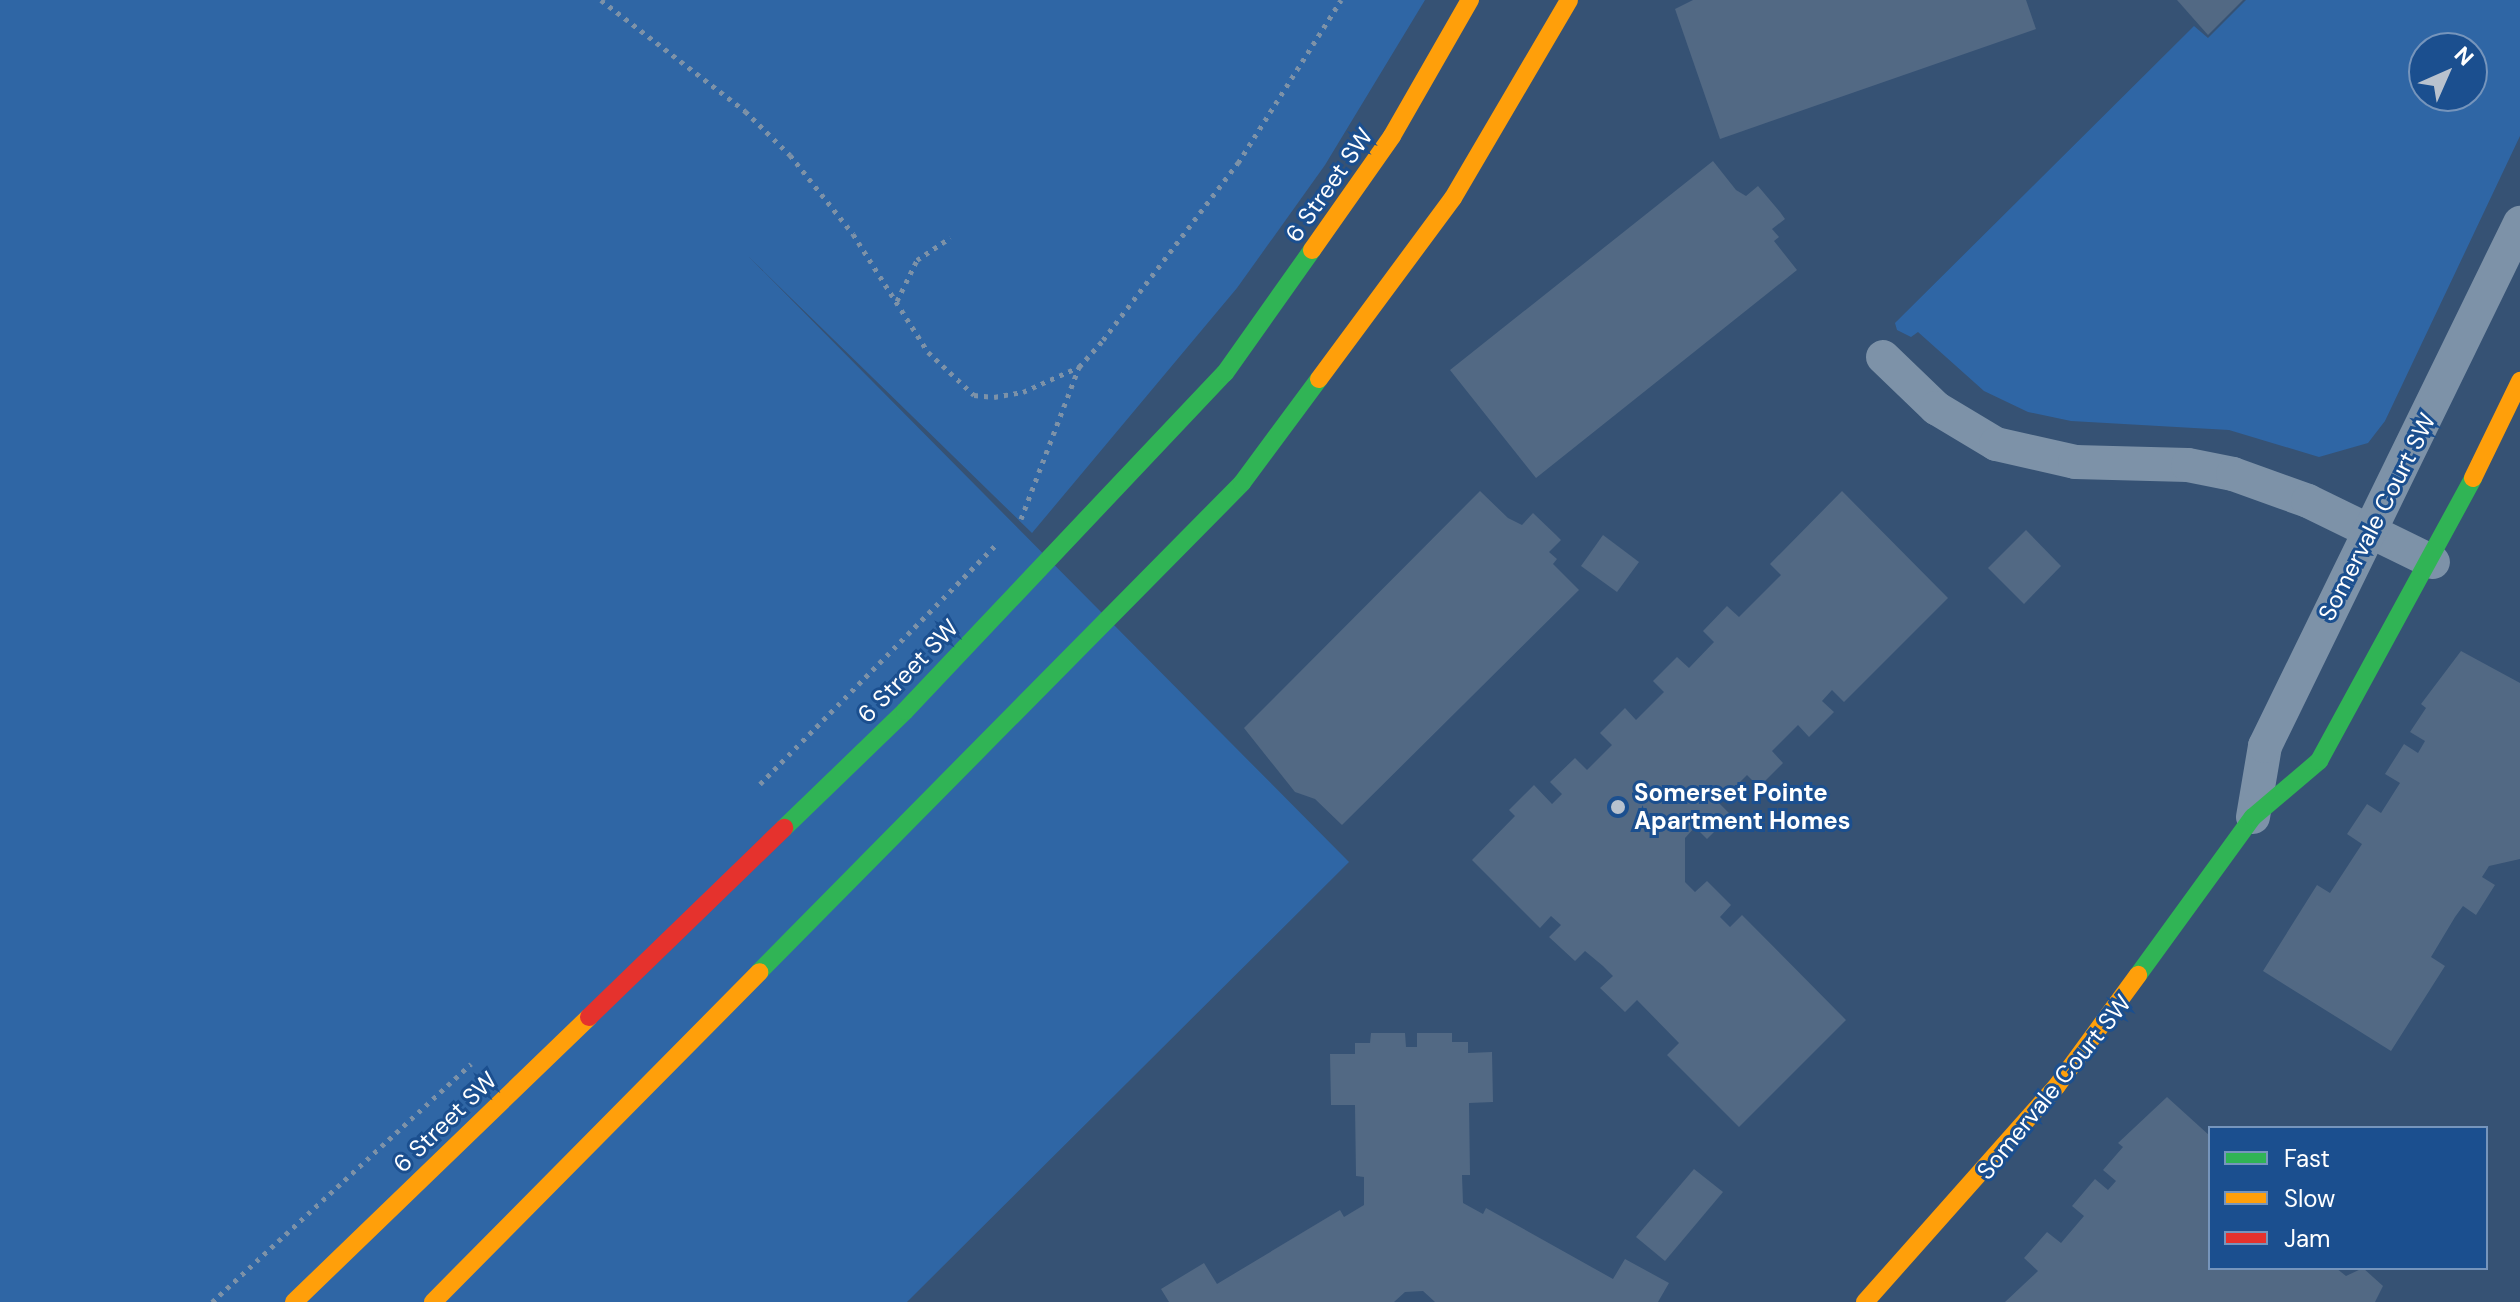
<!DOCTYPE html>
<html>
<head>
<meta charset="utf-8">
<style>
  body { margin:0 }
  #map { position:relative; width:2520px; height:1302px; overflow:hidden; background:#365274; font-family:"DM Sans",sans-serif }
  div>[style] { position:absolute }
  [style*='--x'] { left:calc(var(--x)*1px); top:calc(var(--y)*1px); width:calc(var(--w)*1px); rotate:calc(var(--a)*1deg) }
  .green>* { inset:0; background:#2f66a5 }
  .building>* { inset:0; background:#526984 }
  .path>* { height:5px; margin-top:-2.5px; transform-origin:0; background:repeating-linear-gradient(90deg,#7d92a8 0 4px,transparent 0 10px) }
  .street>* { height:34px; margin:-17px; padding:0 17px; transform-origin:17px; border-radius:17px; background:#7d92a8 }
  .fast>* { height:18px; margin:-9px; padding:0 9px; transform-origin:9px; border-radius:9px; background:#30b455 }
  .slow>* { height:18px; margin:-9px; padding:0 9px; transform-origin:9px; border-radius:9px; background:#ff9f0a }
  .jam>* { height:18px; margin:-9px; padding:0 9px; transform-origin:9px; border-radius:9px; background:#e5322d }
  .dots>* { width:22px; height:22px; translate:-50% -50%; box-sizing:border-box; border:4px solid #1b4f8f; border-radius:50% }
  span { translate:-50% -50%; white-space:nowrap; text-align:center; line-height:1.15; -webkit-text-stroke:6px #1b4f8f; paint-order:stroke }
  .street-label { font-size:24px; color:#fff }
  .poi-label { font-size:24px; color:#fff; font-weight:700 }
  .left { translate:0 -50%; text-align:left }
  .legend { position:absolute; left:2208px; top:1126px; width:280px; height:144px; box-sizing:border-box; background:#1b4f8f; border:2px solid #7695bc; margin:0; padding:10px 14px; list-style:none; font-size:24px; color:#fff }
  .legend li { display:flex; align-items:center; gap:16px; height:40px }
  .legend b { width:40px; border:2px solid #7695bc }
  .north { position:absolute; left:2408px; top:32px; width:80px; height:80px; box-sizing:border-box; background:#1b4f8f; border:2px solid #7695bc; border-radius:50%; rotate:45deg; font-size:22px; font-weight:700; line-height:32px; text-align:center; color:#fff }
  .north::after { content:''; display:block; margin:auto; width:28px; height:36px; background:#b9c2ce; clip-path:polygon(50% 0,100% 100%,50% 72%,0 100%) }
</style>
</head>
<body>
<div id="map">
  <div class="green">
    <div style="clip-path:polygon(0 0,1425px 0,1325px 165px,1237px 288px,1032px 533px,748px 256px,1349px 862px,907px 1302px,0 1302px)"></div>
    <div style="clip-path:polygon(evenodd,2246px 0,2520px 0,2520px 136px,2385px 421px,2368px 443px,2319px 457px,2229px 430px,2071px 421px,2028px 412px,1984px 391px,1918px 332px,1911px 337px,1897px 330px,1895px 323px,2194px 26px,2208px 38px,2246px 0,2472px 48px,2472px 96px,2424px 96px,2424px 48px,2472px 48px)"></div>
  </div>
  <div class="building">
    <div style="clip-path:polygon(1693px 0,2026px 0,2036px 29px,1720px 139px,1675px 9px)"></div>
    <div style="clip-path:polygon(2177px 0,2243px 0,2208px 35px)"></div>
    <div style="clip-path:polygon(1713px 161px,1736px 190px,1746px 196px,1758px 186px,1780px 212px,1785px 219px,1772px 229px,1779px 237px,1774px 241px,1797px 270px,1536px 478px,1450px 370px)"></div>
    <div style="clip-path:polygon(1480px 491px,1508px 518px,1522px 525px,1533px 513px,1556px 535px,1561px 540px,1549px 552px,1557px 559px,1553px 564px,1579px 590px,1342px 825px,1315px 799px,1295px 792px,1244px 728px)"></div>
    <div style="clip-path:polygon(1842px 491px,1948px 598px,1844px 702px,1832px 690px,1822px 701px,1834px 712px,1809px 737px,1798px 725px,1772px 751px,1783px 763px,1759px 787px,1747px 775px,1719px 803px,1731px 815px,1707px 839px,1695px 827px,1685px 838px,1685px 882px,1695px 892px,1707px 881px,1731px 905px,1720px 917px,1730px 927px,1742px 915px,1846px 1020px,1739px 1127px,1667px 1055px,1679px 1043px,1637px 1000px,1625px 1012px,1600px 988px,1613px 976px,1603px 966px,1585px 951px,1575px 961px,1549px 937px,1561px 925px,1551px 916px,1540px 928px,1472px 860px,1515px 816px,1509px 810px,1534px 785px,1552px 804px,1562px 794px,1550px 782px,1575px 758px,1587px 770px,1612px 745px,1600px 733px,1625px 708px,1636px 720px,1664px 692px,1653px 681px,1677px 657px,1689px 668px,1714px 642px,1703px 631px,1727px 606px,1739px 617px,1781px 575px,1770px 564px)"></div>
    <div style="clip-path:polygon(2026px 530px,2061px 566px,2024px 604px,1988px 568px)"></div>
    <div style="clip-path:polygon(1603px 535px,1639px 562px,1617px 592px,1581px 566px)"></div>
    <div style="clip-path:polygon(2461px 651px,2520px 683px,2520px 859px,2489px 866px,2482px 877px,2495px 885px,2476px 915px,2463px 906px,2455px 917px,2431px 957px,2445px 966px,2391px 1051px,2263px 971px,2317px 885px,2330px 893px,2362px 844px,2347px 834px,2367px 804px,2381px 813px,2400px 783px,2385px 774px,2404px 744px,2418px 753px,2425px 741px,2410px 732px,2426px 708px,2421px 704px)"></div>
    <div style="clip-path:polygon(1371px 1033px,1405px 1033px,1406px 1047px,1417px 1047px,1417px 1033px,1452px 1033px,1452px 1042px,1468px 1042px,1468px 1053px,1492px 1052px,1493px 1102px,1469px 1103px,1470px 1175px,1462px 1175px,1463px 1203px,1483px 1214px,1486px 1208px,1613px 1279px,1625px 1259px,1669px 1283px,1658px 1302px,1435px 1302px,1423px 1291px,1405px 1292px,1394px 1302px,1169px 1302px,1161px 1289px,1204px 1263px,1217px 1284px,1340px 1210px,1344px 1217px,1364px 1205px,1364px 1177px,1356px 1176px,1355px 1105px,1331px 1105px,1330px 1054px,1355px 1054px,1355px 1043px,1370px 1043px)"></div>
    <div style="clip-path:polygon(2167px 1097px,2210px 1136px,2210px 1268px,2336px 1268px,2346px 1276px,2363px 1268px,2383px 1286px,2375px 1302px,2005px 1302px,2038px 1271px,2024px 1258px,2047px 1232px,2061px 1243px,2084px 1216px,2072px 1206px,2095px 1179px,2108px 1190px,2116px 1181px,2103px 1170px,2123px 1147px,2118px 1143px)"></div>
    <div style="clip-path:polygon(1694px 1169px,1723px 1192px,1665px 1261px,1636px 1237px)"></div>
  </div>
  <div class="path">
    <div style="--x:601;--y:0;--w:182;--a:37.6"></div>
    <div style="--x:745;--y:111;--w:63;--a:44.4"></div>
    <div style="--x:790;--y:155;--w:101;--a:51.4"></div>
    <div style="--x:853;--y:234;--w:140;--a:57.6"></div>
    <div style="--x:928;--y:352;--w:63;--a:43.1"></div>
    <div style="--x:974;--y:395;--w:20;--a:6"></div>
    <div style="--x:994;--y:397;--w:29;--a:-10"></div>
    <div style="--x:1023;--y:392;--w:61;--a:-24.1"></div>
    <div style="--x:1079;--y:367;--w:36;--a:-48"></div>
    <div style="--x:1103;--y:340;--w:223;--a:-52.7"></div>
    <div style="--x:1238;--y:163;--w:193;--a:-57.7"></div>
    <div style="--x:897;--y:301;--w:46;--a:-64"></div>
    <div style="--x:917;--y:260;--w:40;--a:-34"></div>
    <div style="--x:1021;--y:519;--w:163;--a:-69.1"></div>
    <div style="--x:760;--y:784;--w:339;--a:-45.4"></div>
    <div style="--x:212;--y:1302;--w:352;--a:-42.6"></div>
  </div>
  <div class="street">
    <div style="--x:1883;--y:357;--w:74;--a:43.9"></div>
    <div style="--x:1936;--y:408;--w:70;--a:31"></div>
    <div style="--x:1996;--y:444;--w:81;--a:12.8"></div>
    <div style="--x:2075;--y:462;--w:113;--a:1.5"></div>
    <div style="--x:2188;--y:465;--w:46;--a:11.3"></div>
    <div style="--x:2233;--y:474;--w:80;--a:19.8"></div>
    <div style="--x:2308;--y:501;--w:139;--a:26"></div>
    <div style="--x:2253;--y:817;--w:72;--a:-80.4"></div>
    <div style="--x:2265;--y:746;--w:582;--a:-64.01"></div>
  </div>
  <div class="fast">
    <div style="--x:784;--y:828;--w:168;--a:-44"></div>
    <div style="--x:905;--y:711;--w:465;--a:-46.6"></div>
    <div style="--x:1225;--y:373;--w:151;--a:-54.7"></div>
    <div style="--x:759;--y:972;--w:687;--a:-45.35"></div>
    <div style="--x:1242;--y:483;--w:129;--a:-53.5"></div>
    <div style="--x:2138;--y:975;--w:195;--a:-54"></div>
    <div style="--x:2253;--y:817;--w:87;--a:-40.3"></div>
    <div style="--x:2319;--y:761;--w:322;--a:-61.4"></div>
  </div>
  <div class="slow">
    <div style="--x:1312;--y:250;--w:139;--a:-54.9"></div>
    <div style="--x:1392;--y:136;--w:157;--a:-60.2"></div>
    <div style="--x:1319;--y:379;--w:225;--a:-53.5"></div>
    <div style="--x:1453;--y:198;--w:229;--a:-59.6"></div>
    <div style="--x:2473;--y:478;--w:108;--a:-64.1"></div>
    <div style="--x:294;--y:1302;--w:410;--a:-44"></div>
    <div style="--x:433;--y:1302;--w:464;--a:-45.3"></div>
    <div style="--x:1865;--y:1302;--w:288;--a:-48.4"></div>
    <div style="--x:2056;--y:1087;--w:139;--a:-53.8"></div>
  </div>
  <div class="jam">
    <div style="--x:589;--y:1017;--w:272;--a:-44.1"></div>
  </div>
  <div class="dots">
    <div style="left:1618px;top:807px;background:#b9c2ce"></div>
  </div>
  <div class="street-label">
    <span style="left:1329px;top:185px;rotate:-55deg">6 Street SW</span>
    <span style="left:2377px;top:517px;rotate:-63deg">Somervale Court SW</span>
    <span style="left:908px;top:671px;rotate:-46deg">6 Street SW</span>
    <span style="left:2054px;top:1087px;rotate:-51deg">Somervale Court SW</span>
    <span style="left:445px;top:1122px;rotate:-44deg">6 Street SW</span>
  </div>
  <div class="poi-label">
    <span class="left" style="left:1634px;top:807px">Somerset Pointe<br>Apartment Homes</span>
  </div>
  <ul class="legend">
  <li><b style="height:10px;background:#30b455"></b>Fast</li>
  <li><b style="height:10px;background:#ff9f0a"></b>Slow</li>
  <li><b style="height:10px;background:#e5322d"></b>Jam</li>
  </ul>
  <div class="north">N</div>
</div>
</body>
</html>
